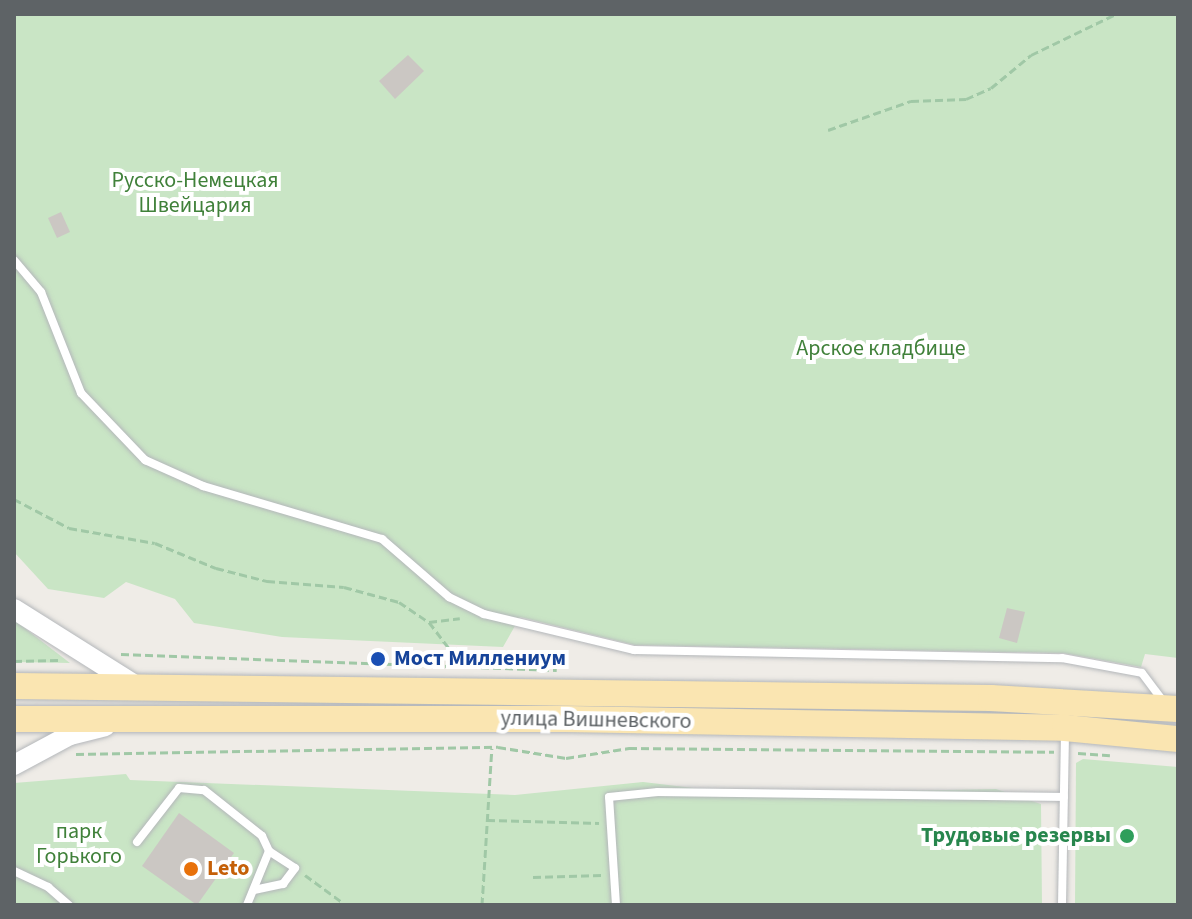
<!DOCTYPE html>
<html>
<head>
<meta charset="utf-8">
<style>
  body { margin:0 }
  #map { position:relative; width:1192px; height:919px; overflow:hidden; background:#efece7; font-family:"Source Sans 3",sans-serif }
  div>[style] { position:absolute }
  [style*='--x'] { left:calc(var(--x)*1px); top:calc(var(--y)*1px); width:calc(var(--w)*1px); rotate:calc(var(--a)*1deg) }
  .green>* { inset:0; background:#c9e5c5 }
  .building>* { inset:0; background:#cbc7c3 }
  .path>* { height:3px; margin-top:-1.5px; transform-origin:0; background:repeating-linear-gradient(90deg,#a0c8a6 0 8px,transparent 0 12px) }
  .roads { filter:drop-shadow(0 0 2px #b4b7ba) drop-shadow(0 0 2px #b4b7ba) }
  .service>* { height:8px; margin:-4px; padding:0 4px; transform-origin:4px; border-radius:4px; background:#fff }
  .tertiary>* { height:20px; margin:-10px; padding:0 10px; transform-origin:10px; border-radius:10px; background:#fff }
  .primary>* { height:26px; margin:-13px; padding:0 13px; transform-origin:13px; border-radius:13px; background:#fae5b1 }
  .dots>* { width:22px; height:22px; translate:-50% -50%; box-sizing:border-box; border:4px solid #fff; border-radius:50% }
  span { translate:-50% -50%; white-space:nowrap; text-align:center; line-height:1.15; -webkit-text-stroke:8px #fff; paint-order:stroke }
  .park-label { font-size:22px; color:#40813a }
  .transit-label { font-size:22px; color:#164399; font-weight:700 }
  .left { translate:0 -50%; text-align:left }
  .street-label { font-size:22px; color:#5e6366 }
  .leisure-label { font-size:22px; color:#27864d; font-weight:700 }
  .right { translate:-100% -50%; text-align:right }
  .food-label { font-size:22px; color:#c56008; font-weight:700 }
  .frame { position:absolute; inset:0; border:16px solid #5e6366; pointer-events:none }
</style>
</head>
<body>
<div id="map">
  <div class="green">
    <div style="clip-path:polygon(14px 14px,1178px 14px,1178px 658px,1145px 654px,1141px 667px,1063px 653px,635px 645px,520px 617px,503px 647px,282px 637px,194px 623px,175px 599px,126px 582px,104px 598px,48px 589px,14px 552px)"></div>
    <div style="clip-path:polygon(14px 620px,70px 663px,14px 662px)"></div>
    <div style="clip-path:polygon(1083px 759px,1178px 767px,1178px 905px,1075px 905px,1076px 763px)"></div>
    <div style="clip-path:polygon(126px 774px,130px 780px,515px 795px,643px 782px,744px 794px,996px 789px,1041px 804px,1042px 905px,14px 905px,14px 783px)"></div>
  </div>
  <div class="building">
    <div style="clip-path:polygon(408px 55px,424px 71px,395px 99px,379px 81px)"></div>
    <div style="clip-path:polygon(61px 212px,70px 232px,57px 238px,48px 218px)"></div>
    <div style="clip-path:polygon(1007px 608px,1025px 612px,1017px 643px,999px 638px)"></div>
    <div style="clip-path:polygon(179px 813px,234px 853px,197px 905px,142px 866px)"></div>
  </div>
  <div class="path">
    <div style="--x:828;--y:130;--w:88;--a:-19.3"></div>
    <div style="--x:911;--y:101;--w:55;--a:-2.1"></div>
    <div style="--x:966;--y:99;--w:27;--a:-24"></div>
    <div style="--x:991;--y:88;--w:52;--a:-39.5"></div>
    <div style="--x:1031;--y:55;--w:94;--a:-25.8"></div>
    <div style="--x:14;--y:499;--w:62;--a:27.8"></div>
    <div style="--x:69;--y:528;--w:87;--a:9.9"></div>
    <div style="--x:155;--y:543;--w:66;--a:22.3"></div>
    <div style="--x:216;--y:568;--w:53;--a:14.3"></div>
    <div style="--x:267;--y:581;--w:77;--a:4.5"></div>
    <div style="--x:344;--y:587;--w:57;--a:15.3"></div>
    <div style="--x:399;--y:602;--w:36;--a:34"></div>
    <div style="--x:429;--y:622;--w:58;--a:52.7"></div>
    <div style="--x:429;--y:622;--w:31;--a:-7"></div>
    <div style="--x:121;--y:654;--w:436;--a:2.1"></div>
    <div style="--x:14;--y:661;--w:44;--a:-1.3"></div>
    <div style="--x:1078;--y:753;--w:32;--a:4"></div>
    <div style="--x:76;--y:754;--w:422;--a:-1"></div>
    <div style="--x:498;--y:747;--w:69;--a:9.2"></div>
    <div style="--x:566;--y:758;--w:64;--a:-9"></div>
    <div style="--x:629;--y:748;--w:425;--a:0.5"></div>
    <div style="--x:487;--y:820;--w:112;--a:1.5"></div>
    <div style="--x:305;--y:875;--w:51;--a:36.2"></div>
    <div style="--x:533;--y:877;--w:69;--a:-1.7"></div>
    <div style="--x:482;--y:905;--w:157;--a:-86.4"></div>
  </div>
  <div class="roads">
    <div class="service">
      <div style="--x:14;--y:260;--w:42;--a:49.8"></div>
      <div style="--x:41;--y:292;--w:109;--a:68.4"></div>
      <div style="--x:81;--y:393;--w:93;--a:46.3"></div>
      <div style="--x:145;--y:460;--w:64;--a:24.1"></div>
      <div style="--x:203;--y:486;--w:187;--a:16.5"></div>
      <div style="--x:382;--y:539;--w:89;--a:40.9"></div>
      <div style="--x:449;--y:597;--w:39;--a:26"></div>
      <div style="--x:484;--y:614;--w:154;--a:13.5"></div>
      <div style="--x:634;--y:650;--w:428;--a:1.1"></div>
      <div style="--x:1062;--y:658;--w:81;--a:10.6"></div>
      <div style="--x:1142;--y:673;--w:38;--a:53"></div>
      <div style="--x:137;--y:842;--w:68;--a:-52.1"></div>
      <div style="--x:179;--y:788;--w:25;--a:5"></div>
      <div style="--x:204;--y:790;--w:74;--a:38.4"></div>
      <div style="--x:262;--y:836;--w:17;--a:65"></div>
      <div style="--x:269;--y:851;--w:58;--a:112.2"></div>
      <div style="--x:14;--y:871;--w:38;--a:25"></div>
      <div style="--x:48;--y:887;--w:28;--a:41"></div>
      <div style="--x:254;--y:890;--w:30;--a:-12"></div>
      <div style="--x:283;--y:884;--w:20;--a:-53"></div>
      <div style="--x:295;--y:868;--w:31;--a:-147"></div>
      <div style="--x:616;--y:905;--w:108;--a:-93.7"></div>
      <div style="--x:609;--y:797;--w:49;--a:-5.8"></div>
      <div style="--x:658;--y:792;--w:406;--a:0.7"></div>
      <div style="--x:1062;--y:905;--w:172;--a:-89"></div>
    </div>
    <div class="tertiary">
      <div style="--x:14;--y:609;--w:146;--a:32.2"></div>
      <div style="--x:14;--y:765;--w:64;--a:-28.2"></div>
      <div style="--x:70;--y:735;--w:36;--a:-14"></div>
    </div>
    <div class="primary">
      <div style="--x:14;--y:686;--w:977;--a:0.7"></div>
      <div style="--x:991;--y:698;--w:187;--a:3.4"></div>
      <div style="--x:14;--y:719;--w:552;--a:0"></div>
      <div style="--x:566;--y:719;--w:499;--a:1"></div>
      <div style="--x:1065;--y:728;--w:114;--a:5.6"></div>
    </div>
  </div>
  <div class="dots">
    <div style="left:378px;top:659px;background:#1a4fb4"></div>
    <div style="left:1127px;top:836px;background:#2e9e5b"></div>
    <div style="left:191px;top:869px;background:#e8710a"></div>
  </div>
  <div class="park-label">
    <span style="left:195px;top:193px">Русско-Немецкая<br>Швейцария</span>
    <span style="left:881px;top:349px">Арское кладбище</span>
    <span style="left:79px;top:844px">парк<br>Горького</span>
  </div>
  <div class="transit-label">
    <span class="left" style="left:394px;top:659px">Мост Миллениум</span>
  </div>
  <div class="street-label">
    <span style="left:596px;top:720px;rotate:1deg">улица Вишневского</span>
  </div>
  <div class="leisure-label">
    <span class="right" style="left:1111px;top:836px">Трудовые резервы</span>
  </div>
  <div class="food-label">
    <span class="left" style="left:207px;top:869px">Leto</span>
  </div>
  <div class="frame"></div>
</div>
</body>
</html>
